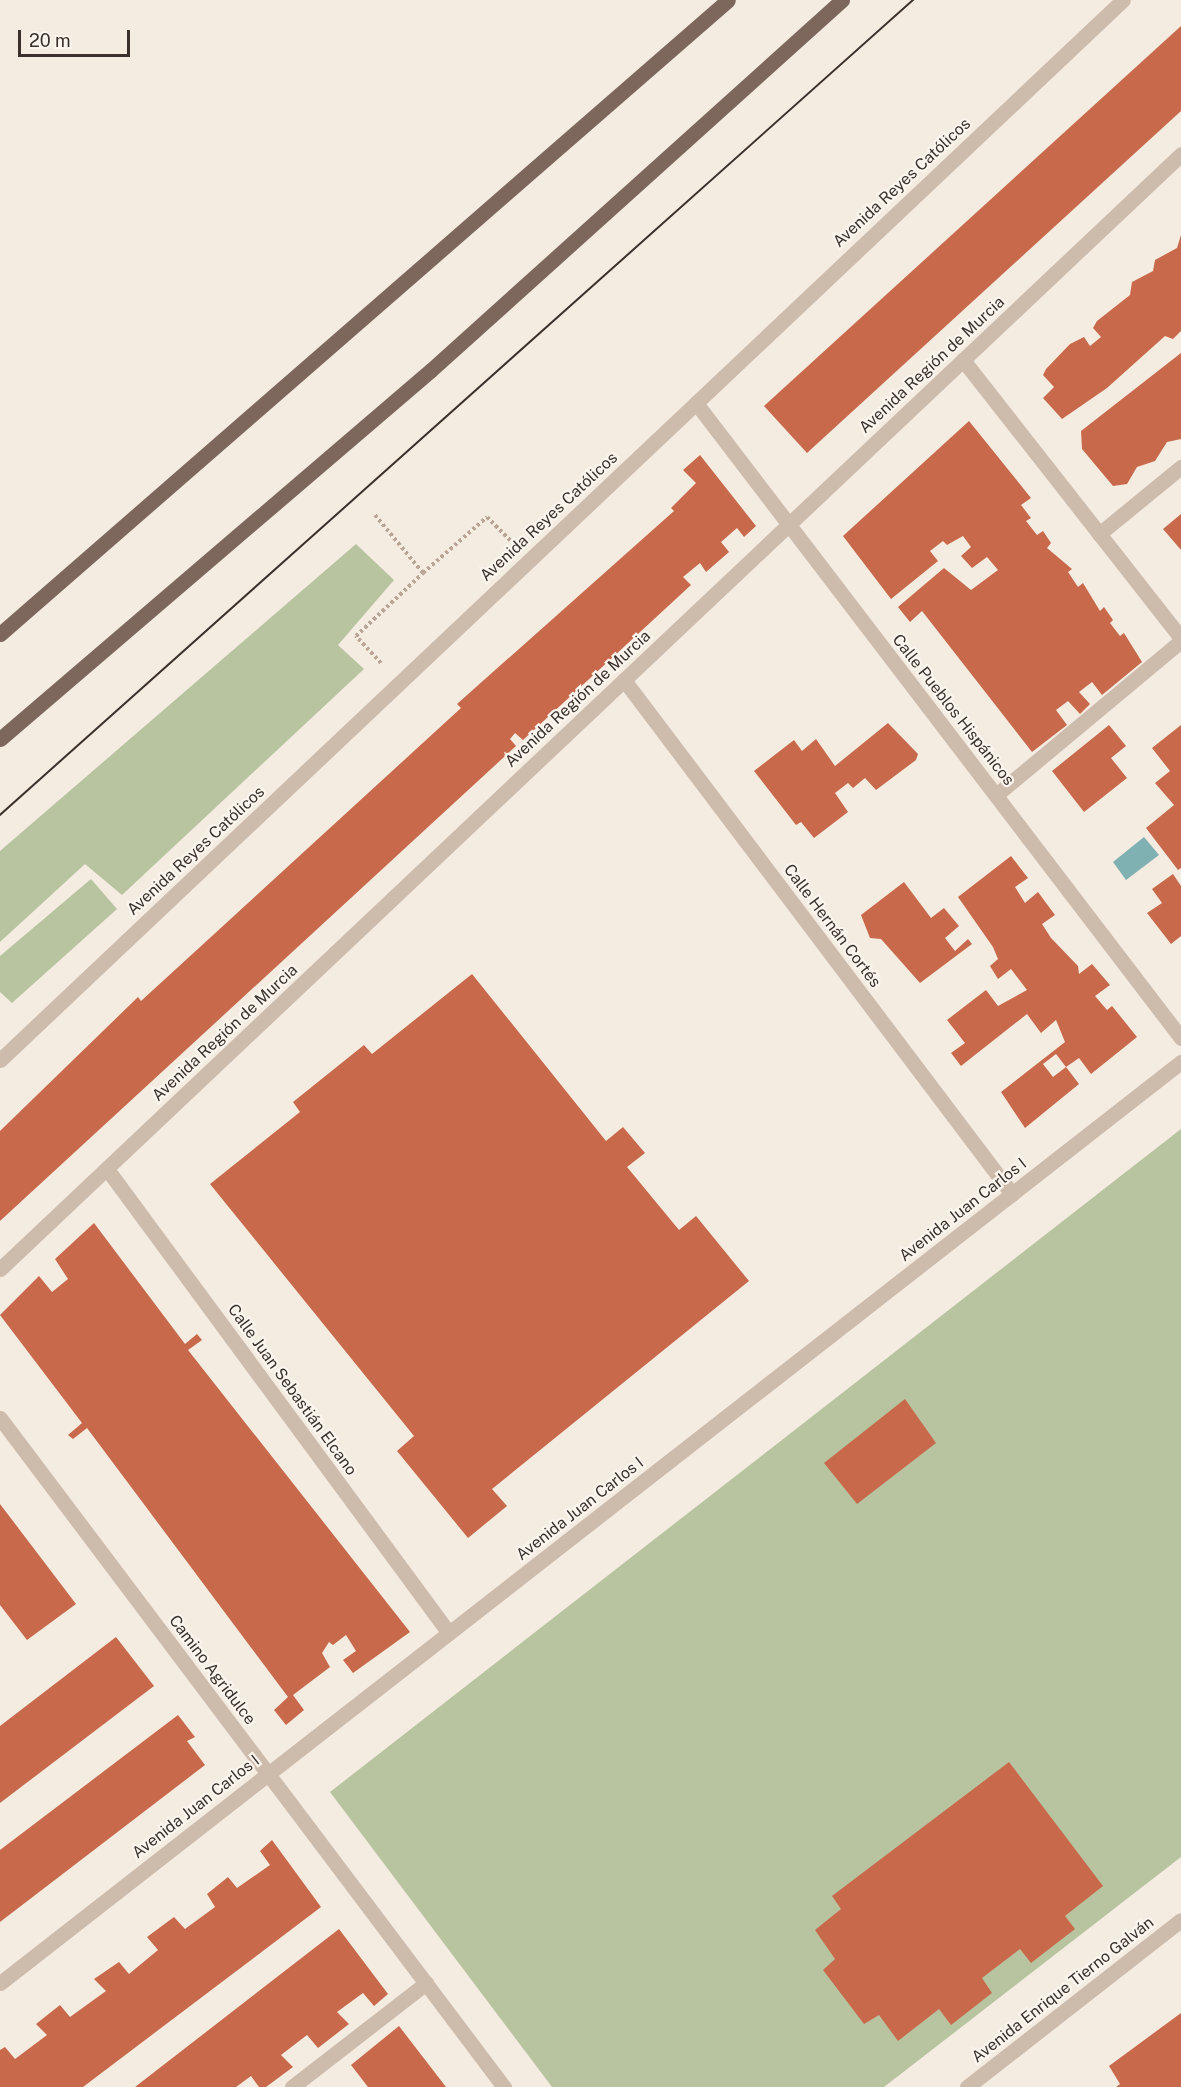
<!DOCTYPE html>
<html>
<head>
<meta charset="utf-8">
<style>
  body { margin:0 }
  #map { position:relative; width:1181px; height:2087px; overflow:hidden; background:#f4ebe1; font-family:"Public Sans",sans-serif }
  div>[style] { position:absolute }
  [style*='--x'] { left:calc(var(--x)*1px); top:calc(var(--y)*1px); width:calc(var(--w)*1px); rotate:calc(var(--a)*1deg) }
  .green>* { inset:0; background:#b8c4a0 }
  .water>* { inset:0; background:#7fb0b2 }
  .building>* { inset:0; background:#c8694b }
  .path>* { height:4px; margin-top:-2px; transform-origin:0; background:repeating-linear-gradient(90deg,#b9a596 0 3px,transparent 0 6px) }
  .street>* { height:15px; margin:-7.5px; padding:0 7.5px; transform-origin:7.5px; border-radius:7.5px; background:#cdbbac }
  .primary>* { height:15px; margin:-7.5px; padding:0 7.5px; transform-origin:7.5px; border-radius:7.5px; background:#7d675c }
  .tram>* { height:1.5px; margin:-0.75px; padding:0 0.75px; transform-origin:0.75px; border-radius:0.75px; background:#3b302b }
  span { translate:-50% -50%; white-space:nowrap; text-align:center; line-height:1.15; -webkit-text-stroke:4.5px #fbf5ee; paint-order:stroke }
  .street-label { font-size:16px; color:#3b302b }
  .scale { position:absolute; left:18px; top:30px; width:112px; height:27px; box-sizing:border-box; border:3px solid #3b302b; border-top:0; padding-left:8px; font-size:18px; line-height:21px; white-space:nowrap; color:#3b302b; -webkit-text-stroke:4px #fbf5ee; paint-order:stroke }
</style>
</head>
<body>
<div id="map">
  <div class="green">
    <div style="clip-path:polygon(356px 544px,394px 580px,338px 645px,364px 669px,122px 895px,85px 864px,0 942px,0 851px)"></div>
    <div style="clip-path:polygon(91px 879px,117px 909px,12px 1003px,0 992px,0 956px)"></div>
    <div style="clip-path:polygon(1181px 1129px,1181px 1857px,884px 2087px,552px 2087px,330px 1792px)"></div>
  </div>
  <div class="water">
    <div style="clip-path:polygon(1144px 837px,1159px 855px,1126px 880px,1113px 862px)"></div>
  </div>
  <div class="building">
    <div style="clip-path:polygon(1181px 26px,1181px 111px,807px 453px,764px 406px)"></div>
    <div style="clip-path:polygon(1181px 235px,1181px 331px,1173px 339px,1165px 336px,1107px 388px,1062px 419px,1043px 398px,1054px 387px,1043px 375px,1046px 369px,1070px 344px,1084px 337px,1090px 346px,1101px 337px,1093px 328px,1097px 321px,1130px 295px,1132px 282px,1153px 271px,1155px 260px,1177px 248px)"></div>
    <div style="clip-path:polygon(1181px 353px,1181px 439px,1167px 442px,1155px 461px,1137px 467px,1127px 484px,1113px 486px,1082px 449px,1081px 431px)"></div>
    <div style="clip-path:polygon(969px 421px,1031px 498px,1021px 505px,1031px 518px,1026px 521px,1037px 535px,1043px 531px,1051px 543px,1047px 548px,1072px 569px,1068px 572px,1078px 587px,1083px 583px,1100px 611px,1104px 607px,1113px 620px,1110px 623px,1120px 636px,1124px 633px,1142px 662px,1102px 695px,1092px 682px,1079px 692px,1090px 704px,1080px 714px,1068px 701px,1056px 710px,1067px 725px,1032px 752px,922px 611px,910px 622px,898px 607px,944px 568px,971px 590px,998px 570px,987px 557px,972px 568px,961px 556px,971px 547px,963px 536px,947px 545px,943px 541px,930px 551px,938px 561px,891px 599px,843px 536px)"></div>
    <div style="clip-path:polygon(700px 455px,756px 526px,744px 537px,737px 528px,721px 542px,729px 552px,706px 572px,700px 563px,683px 577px,691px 585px,523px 740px,515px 733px,510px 739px,516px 746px,0 1221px,0 1131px,138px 997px,141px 1001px,461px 708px,457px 704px,674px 511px,671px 508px,696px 483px,683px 470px)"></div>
    <div style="clip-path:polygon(1181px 514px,1181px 550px,1163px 529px)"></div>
    <div style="clip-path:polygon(888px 723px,918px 754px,916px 760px,876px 790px,865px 778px,853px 788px,848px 783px,835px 793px,848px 812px,814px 838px,801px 822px,796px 825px,754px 771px,794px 740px,802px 751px,816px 739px,835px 766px)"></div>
    <div style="clip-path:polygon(1109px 725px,1126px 746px,1111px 758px,1127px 778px,1084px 812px,1052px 771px)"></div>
    <div style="clip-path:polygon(1181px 725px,1181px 868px,1178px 870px,1146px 828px,1174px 805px,1155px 783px,1170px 771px,1152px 748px)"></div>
    <div style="clip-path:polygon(1011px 856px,1028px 878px,1015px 887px,1025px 903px,1038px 892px,1055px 915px,1042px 924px,1051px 938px,1078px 966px,1079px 974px,1092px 964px,1110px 985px,1095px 996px,1107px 1010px,1112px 1006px,1137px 1037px,1091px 1074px,1079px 1058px,1066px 1067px,1056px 1054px,1043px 1064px,1053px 1077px,1066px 1067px,1079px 1084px,1025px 1128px,1001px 1092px,1065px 1042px,1056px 1020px,1041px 1033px,1027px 1014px,961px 1066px,951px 1053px,965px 1043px,947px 1020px,986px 990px,998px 1006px,1027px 990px,1011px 969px,998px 979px,990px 966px,998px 959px,993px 947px,958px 897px)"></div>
    <div style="clip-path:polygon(1173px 874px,1181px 886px,1181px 936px,1171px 944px,1147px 913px,1162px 903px,1152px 889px)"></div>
    <div style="clip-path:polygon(904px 882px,931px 918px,944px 908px,959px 926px,945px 938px,955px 951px,968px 939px,972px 944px,920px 983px,881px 939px,870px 938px,861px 915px)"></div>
    <div style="clip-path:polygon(472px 974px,606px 1141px,623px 1127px,645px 1153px,627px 1167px,679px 1230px,696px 1216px,749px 1281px,492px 1489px,507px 1506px,468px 1538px,397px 1451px,414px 1436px,210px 1184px,300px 1112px,293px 1102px,364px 1045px,372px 1054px)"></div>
    <div style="clip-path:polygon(94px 1223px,185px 1344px,197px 1334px,202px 1340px,188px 1350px,410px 1632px,353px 1673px,343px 1660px,356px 1651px,346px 1635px,333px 1645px,329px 1642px,322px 1653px,330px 1667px,293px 1695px,304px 1710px,286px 1725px,274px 1710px,288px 1697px,87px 1428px,73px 1439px,68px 1435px,82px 1423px,0 1315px,39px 1276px,52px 1292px,68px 1279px,55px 1259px)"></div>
    <div style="clip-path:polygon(905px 1399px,936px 1443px,857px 1504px,824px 1463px)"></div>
    <div style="clip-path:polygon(0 1504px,76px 1604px,27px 1640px,0 1605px)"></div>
    <div style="clip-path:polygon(116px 1637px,154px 1686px,0 1803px,0 1726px)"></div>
    <div style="clip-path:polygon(178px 1715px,195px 1737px,187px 1741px,205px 1765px,0 1922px,0 1850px)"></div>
    <div style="clip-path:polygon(1009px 1762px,1103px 1886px,1065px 1916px,1075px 1929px,1031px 1963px,1020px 1949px,982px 1978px,992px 1993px,951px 2025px,939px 2009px,898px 2041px,879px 2015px,864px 2024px,823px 1970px,835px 1959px,815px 1930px,841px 1909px,832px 1896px)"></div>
    <div style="clip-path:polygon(272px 1840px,321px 1907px,83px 2087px,0 2087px,0 2050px,5px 2047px,15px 2059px,47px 2035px,36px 2024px,60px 2005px,70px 2017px,106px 1991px,94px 1979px,119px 1962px,129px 1974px,158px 1950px,147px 1937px,174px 1917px,185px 1929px,215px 1907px,207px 1894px,228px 1877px,237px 1888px,270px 1865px,260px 1851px)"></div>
    <div style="clip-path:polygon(339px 1929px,388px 1994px,374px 2006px,363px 1993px,337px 2012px,349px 2024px,318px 2048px,307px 2035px,281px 2055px,293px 2067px,266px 2087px,259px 2087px,251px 2076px,236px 2087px,135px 2087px)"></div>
    <div style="clip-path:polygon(1181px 2013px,1181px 2087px,1116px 2087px,1120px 2084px,1109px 2066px)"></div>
    <div style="clip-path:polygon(399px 2026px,446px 2087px,368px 2087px,351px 2065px)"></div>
  </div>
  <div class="path">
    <div style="--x:375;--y:515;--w:75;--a:50.4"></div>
    <div style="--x:423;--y:573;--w:85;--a:-41.2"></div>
    <div style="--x:487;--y:517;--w:34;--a:45"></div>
    <div style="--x:381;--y:663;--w:37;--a:-133"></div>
    <div style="--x:356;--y:636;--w:92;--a:-43.2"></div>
  </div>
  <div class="street">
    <div style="--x:963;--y:360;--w:353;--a:51.9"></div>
    <div style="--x:696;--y:403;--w:799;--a:52.63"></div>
    <div style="--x:1099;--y:534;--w:106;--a:-39.3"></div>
    <div style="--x:624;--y:680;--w:644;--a:52.95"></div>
    <div style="--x:996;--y:795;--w:241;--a:-39.8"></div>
    <div style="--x:0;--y:1060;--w:1544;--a:-43.35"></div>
    <div style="--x:107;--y:1169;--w:576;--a:53.61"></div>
    <div style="--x:0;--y:1269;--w:1624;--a:-43.35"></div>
    <div style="--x:0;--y:1418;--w:838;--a:53.01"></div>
    <div style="--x:0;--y:1983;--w:1498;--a:-37.95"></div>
    <div style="--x:292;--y:2087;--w:170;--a:-37.8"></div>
    <div style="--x:967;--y:2087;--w:271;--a:-38"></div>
  </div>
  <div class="primary">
    <div style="--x:0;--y:634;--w:965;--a:-41.05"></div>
    <div style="--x:0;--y:739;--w:567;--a:-40.57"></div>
    <div style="--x:431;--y:370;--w:553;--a:-41.99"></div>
  </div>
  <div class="tram">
    <div style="--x:0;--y:815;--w:1224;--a:-41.75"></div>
  </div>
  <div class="street-label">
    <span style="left:902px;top:183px;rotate:-43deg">Avenida Reyes Católicos</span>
    <span style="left:932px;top:365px;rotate:-43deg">Avenida Región de Murcia</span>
    <span style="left:549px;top:517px;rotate:-43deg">Avenida Reyes Católicos</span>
    <span style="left:578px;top:699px;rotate:-43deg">Avenida Región de Murcia</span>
    <span style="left:953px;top:710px;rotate:52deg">Calle Pueblos Hispánicos</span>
    <span style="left:196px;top:851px;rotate:-43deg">Avenida Reyes Católicos</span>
    <span style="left:832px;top:926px;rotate:53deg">Calle Hernán Cortés</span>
    <span style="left:225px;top:1033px;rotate:-43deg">Avenida Región de Murcia</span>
    <span style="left:963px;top:1210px;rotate:-38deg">Avenida Juan Carlos I</span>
    <span style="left:292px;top:1390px;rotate:54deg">Calle Juan Sebastián Elcano</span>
    <span style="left:580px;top:1509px;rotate:-38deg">Avenida Juan Carlos I</span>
    <span style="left:212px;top:1670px;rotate:53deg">Camino Agridulce</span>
    <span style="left:196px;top:1807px;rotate:-38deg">Avenida Juan Carlos I</span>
    <span style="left:1063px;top:1990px;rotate:-38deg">Avenida Enrique Tierno Galván</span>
  </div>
  <div class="scale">20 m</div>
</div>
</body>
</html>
